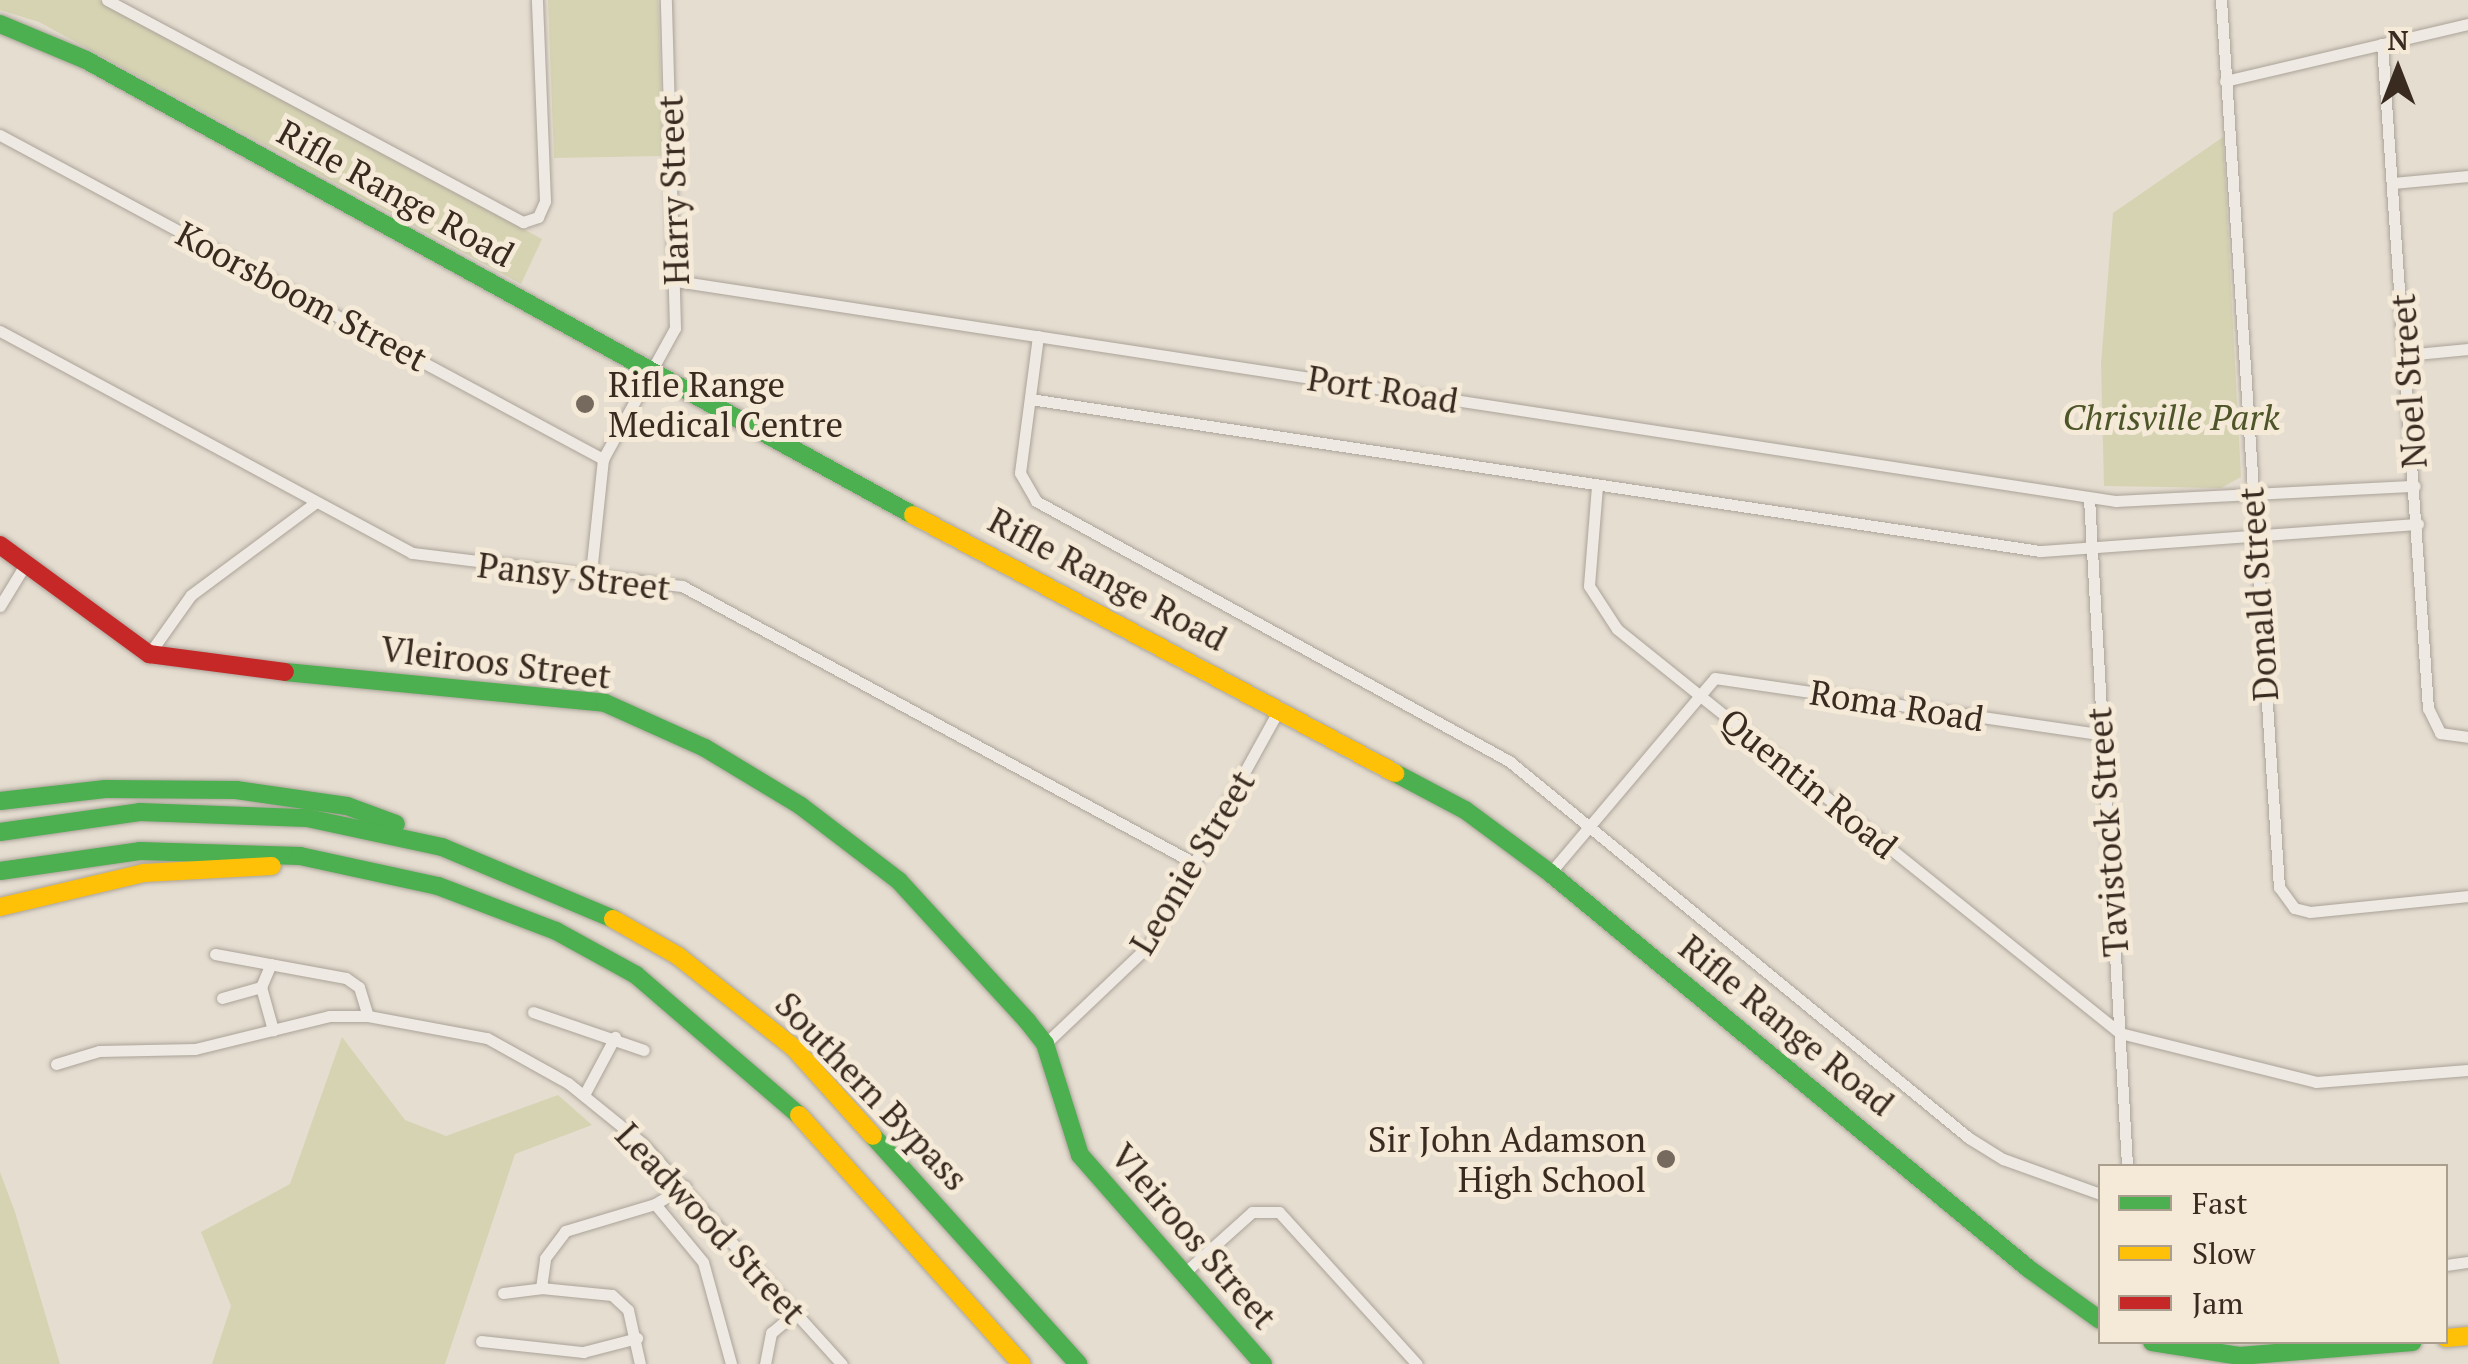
<!DOCTYPE html>
<html>
<head>
<meta charset="utf-8">
<style>
  body { margin:0 }
  #map { position:relative; width:2468px; height:1364px; overflow:hidden; background:#e5ddd0; font-family:"PT Serif",serif }
  div>[style] { position:absolute }
  [style*='--x'] { left:calc(var(--x)*1px); top:calc(var(--y)*1px); width:calc(var(--w)*1px); rotate:calc(var(--a)*1deg) }
  .green>* { inset:0; background:#d6d3b3 }
  .roads { filter:drop-shadow(0 0 2px #aba399) drop-shadow(0 0 2px #aba399) }
  .street>* { height:11px; margin:-5.5px; padding:0 5.5px; transform-origin:5.5px; border-radius:5.5px; background:#eee9e2 }
  .fast>* { height:18px; margin:-9px; padding:0 9px; transform-origin:9px; border-radius:9px; background:#4caf50 }
  .slow>* { height:18px; margin:-9px; padding:0 9px; transform-origin:9px; border-radius:9px; background:#ffc107 }
  .jam>* { height:18px; margin:-9px; padding:0 9px; transform-origin:9px; border-radius:9px; background:#c62828 }
  .dots>* { width:28px; height:28px; translate:-50% -50%; box-sizing:border-box; border:5px solid #f5ead8; border-radius:50% }
  span { translate:-50% -50%; white-space:nowrap; text-align:center; line-height:1.15; -webkit-text-stroke:10px #f5ead8; paint-order:stroke }
  .street-label { font-size:35px; color:#3a2b21 }
  .poi-label { font-size:35px; color:#3a2b21 }
  .left { translate:0 -50%; text-align:left }
  .right { translate:-100% -50%; text-align:right }
  .park-label { font-size:35px; color:#4e5528; font-style:italic }
  .legend { position:absolute; left:2098px; top:1164px; width:350px; height:180px; box-sizing:border-box; background:#f5ead8; border:2px solid #aa9e8f; margin:0; padding:12px 18px; list-style:none; font-size:30px; color:#3a2b21 }
  .legend li { display:flex; align-items:center; gap:20px; height:50px }
  .legend b { width:50px; border:2px solid #aa9e8f }
  .north { position:absolute; left:2348px; top:20px; width:100px; height:100px; -webkit-text-stroke:8px #f5ead8; paint-order:stroke; rotate:0deg; font-size:28px; font-weight:700; line-height:40px; text-align:center; color:#3a2b21 }
  .north::after { content:''; display:block; margin:auto; width:35px; height:45px; background:#3a2b21; clip-path:polygon(50% 0,100% 100%,50% 72%,0 100%) }
</style>
</head>
<body>
<div id="map">
  <div class="green">
    <div style="clip-path:polygon(0 0,99px 0,542px 239px,521px 284px,39px 22px,0 10px)"></div>
    <div style="clip-path:polygon(548px 0,658px 0,663px 156px,554px 158px)"></div>
    <div style="clip-path:polygon(2223px 137px,2241px 477px,2221px 488px,2104px 486px,2101px 364px,2113px 213px)"></div>
    <div style="clip-path:polygon(342px 1037px,405px 1120px,446px 1136px,558px 1095px,592px 1125px,515px 1154px,445px 1364px,212px 1364px,231px 1306px,201px 1232px,290px 1184px)"></div>
    <div style="clip-path:polygon(0 1172px,15px 1212px,60px 1364px,0 1364px)"></div>
  </div>
  <div class="roads">
    <div class="street">
      <div style="--x:107;--y:0;--w:472;--a:28.1"></div>
      <div style="--x:523;--y:222;--w:16;--a:-18"></div>
      <div style="--x:538;--y:217;--w:17;--a:-66"></div>
      <div style="--x:545;--y:201;--w:201;--a:-92.3"></div>
      <div style="--x:2221;--y:0;--w:889;--a:86.26"></div>
      <div style="--x:2279;--y:887;--w:26;--a:54"></div>
      <div style="--x:2294;--y:908;--w:16;--a:14"></div>
      <div style="--x:2310;--y:912;--w:159;--a:-5.8"></div>
      <div style="--x:2382;--y:44;--w:666;--a:86.04"></div>
      <div style="--x:2428;--y:708;--w:28;--a:64"></div>
      <div style="--x:2440;--y:733;--w:28;--a:8"></div>
      <div style="--x:2225;--y:81;--w:250;--a:-13.2"></div>
      <div style="--x:0;--y:135;--w:685;--a:28.25"></div>
      <div style="--x:2393;--y:183;--w:75;--a:-5.3"></div>
      <div style="--x:676;--y:281;--w:1457;--a:8.69"></div>
      <div style="--x:2116;--y:501;--w:299;--a:-2.9"></div>
      <div style="--x:0;--y:331;--w:468;--a:28.3"></div>
      <div style="--x:412;--y:553;--w:272;--a:7"></div>
      <div style="--x:682;--y:586;--w:584;--a:28.41"></div>
      <div style="--x:1038;--y:336;--w:138;--a:97.5"></div>
      <div style="--x:1020;--y:473;--w:32;--a:60"></div>
      <div style="--x:1036;--y:501;--w:540;--a:28.8"></div>
      <div style="--x:1509;--y:761;--w:595;--a:39.34"></div>
      <div style="--x:1969;--y:1138;--w:40;--a:32"></div>
      <div style="--x:2003;--y:1159;--w:103;--a:19.8"></div>
      <div style="--x:2406;--y:355;--w:62;--a:-5.5"></div>
      <div style="--x:1030;--y:399;--w:1021;--a:8.56"></div>
      <div style="--x:2040;--y:551;--w:379;--a:-4.1"></div>
      <div style="--x:1597;--y:486;--w:100;--a:94.6"></div>
      <div style="--x:1589;--y:586;--w:51;--a:56.9"></div>
      <div style="--x:1617;--y:629;--w:645;--a:38.77"></div>
      <div style="--x:2120;--y:1033;--w:202;--a:14"></div>
      <div style="--x:2316;--y:1082;--w:152;--a:-4.5"></div>
      <div style="--x:2089;--y:498;--w:669;--a:86.74"></div>
      <div style="--x:591;--y:573;--w:115;--a:-84"></div>
      <div style="--x:603;--y:459;--w:149;--a:-61.2"></div>
      <div style="--x:675;--y:328;--w:328;--a:-91.6"></div>
      <div style="--x:0;--y:606;--w:50;--a:-58.8"></div>
      <div style="--x:149;--y:654;--w:72;--a:-54.6"></div>
      <div style="--x:191;--y:595;--w:154;--a:-36.6"></div>
      <div style="--x:1550;--y:873;--w:255;--a:-49.8"></div>
      <div style="--x:1715;--y:678;--w:389;--a:8.3"></div>
      <div style="--x:215;--y:954;--w:133;--a:10.4"></div>
      <div style="--x:346;--y:978;--w:16;--a:35"></div>
      <div style="--x:359;--y:987;--w:30;--a:73"></div>
      <div style="--x:261;--y:987;--w:45;--a:74.4"></div>
      <div style="--x:222;--y:998;--w:41;--a:-15.8"></div>
      <div style="--x:261;--y:987;--w:25;--a:-67"></div>
      <div style="--x:533;--y:1012;--w:117;--a:18.9"></div>
      <div style="--x:1045;--y:1044;--w:144;--a:-43.6"></div>
      <div style="--x:1149;--y:945;--w:271;--a:-61.1"></div>
      <div style="--x:56;--y:1064;--w:45;--a:-16.8"></div>
      <div style="--x:99;--y:1051;--w:96;--a:-1.2"></div>
      <div style="--x:195;--y:1049;--w:138;--a:-13.8"></div>
      <div style="--x:329;--y:1016;--w:39;--a:0"></div>
      <div style="--x:368;--y:1016;--w:121;--a:10.5"></div>
      <div style="--x:487;--y:1038;--w:93;--a:29.1"></div>
      <div style="--x:568;--y:1083;--w:95;--a:39"></div>
      <div style="--x:642;--y:1143;--w:298;--a:47.9"></div>
      <div style="--x:584;--y:1095;--w:66;--a:-61.9"></div>
      <div style="--x:655;--y:1204;--w:75;--a:50.4"></div>
      <div style="--x:703;--y:1262;--w:106;--a:74.6"></div>
      <div style="--x:2446;--y:1265;--w:22;--a:-8"></div>
      <div style="--x:1183;--y:1274;--w:93;--a:-41.9"></div>
      <div style="--x:1252;--y:1212;--w:27;--a:0"></div>
      <div style="--x:1279;--y:1212;--w:205;--a:47.8"></div>
      <div style="--x:541;--y:1288;--w:30;--a:-82"></div>
      <div style="--x:545;--y:1258;--w:34;--a:-53"></div>
      <div style="--x:565;--y:1231;--w:94;--a:-16.7"></div>
      <div style="--x:655;--y:1204;--w:35;--a:-31"></div>
      <div style="--x:503;--y:1293;--w:38;--a:-7"></div>
      <div style="--x:541;--y:1288;--w:71;--a:5.6"></div>
      <div style="--x:612;--y:1295;--w:22;--a:43"></div>
      <div style="--x:628;--y:1310;--w:55;--a:77.5"></div>
      <div style="--x:481;--y:1341;--w:103;--a:6.2"></div>
      <div style="--x:583;--y:1352;--w:56;--a:-14.5"></div>
      <div style="--x:765;--y:1364;--w:32;--a:-79"></div>
      <div style="--x:771;--y:1333;--w:33;--a:-40"></div>
    </div>
    <div class="fast">
      <div style="--x:0;--y:24;--w:93;--a:22.7"></div>
      <div style="--x:86;--y:60;--w:944;--a:28.82"></div>
      <div style="--x:285;--y:672;--w:321;--a:5.5"></div>
      <div style="--x:605;--y:703;--w:110;--a:24.2"></div>
      <div style="--x:705;--y:748;--w:112;--a:31.1"></div>
      <div style="--x:801;--y:806;--w:123;--a:37.4"></div>
      <div style="--x:899;--y:881;--w:191;--a:47.5"></div>
      <div style="--x:1028;--y:1022;--w:28;--a:52"></div>
      <div style="--x:1045;--y:1044;--w:116;--a:72.5"></div>
      <div style="--x:1080;--y:1155;--w:278;--a:48.8"></div>
      <div style="--x:1395;--y:773;--w:79;--a:27.9"></div>
      <div style="--x:1465;--y:810;--w:106;--a:36.5"></div>
      <div style="--x:1550;--y:873;--w:621;--a:39.58"></div>
      <div style="--x:2029;--y:1269;--w:87;--a:35.7"></div>
      <div style="--x:0;--y:801;--w:106;--a:-6.5"></div>
      <div style="--x:105;--y:789;--w:131;--a:0.4"></div>
      <div style="--x:236;--y:790;--w:112;--a:8.2"></div>
      <div style="--x:347;--y:806;--w:52;--a:20.2"></div>
      <div style="--x:0;--y:832;--w:141;--a:-8.1"></div>
      <div style="--x:140;--y:812;--w:167;--a:2.1"></div>
      <div style="--x:307;--y:818;--w:138;--a:12.1"></div>
      <div style="--x:442;--y:847;--w:186;--a:22.8"></div>
      <div style="--x:0;--y:871;--w:141;--a:-8.1"></div>
      <div style="--x:140;--y:851;--w:160;--a:1.8"></div>
      <div style="--x:300;--y:856;--w:141;--a:12.3"></div>
      <div style="--x:438;--y:886;--w:126;--a:20.9"></div>
      <div style="--x:556;--y:931;--w:91;--a:28.8"></div>
      <div style="--x:636;--y:975;--w:215;--a:40.7"></div>
      <div style="--x:873;--y:1136;--w:307;--a:48"></div>
      <div style="--x:2152;--y:1342;--w:88;--a:9.1"></div>
      <div style="--x:2239;--y:1356;--w:174;--a:-4.6"></div>
    </div>
    <div class="slow">
      <div style="--x:913;--y:515;--w:547;--a:28.16"></div>
      <div style="--x:0;--y:907;--w:148;--a:-13.3"></div>
      <div style="--x:144;--y:873;--w:128;--a:-3.1"></div>
      <div style="--x:613;--y:919;--w:75;--a:29.6"></div>
      <div style="--x:678;--y:956;--w:148;--a:38.4"></div>
      <div style="--x:794;--y:1048;--w:118;--a:48.1"></div>
      <div style="--x:799;--y:1115;--w:334;--a:48.2"></div>
      <div style="--x:2446;--y:1338;--w:22;--a:-5"></div>
    </div>
    <div class="jam">
      <div style="--x:0;--y:545;--w:185;--a:36.2"></div>
      <div style="--x:149;--y:654;--w:137;--a:7.5"></div>
    </div>
  </div>
  <div class="dots">
    <div style="left:585px;top:404px;background:#76695e"></div>
    <div style="left:1666px;top:1159px;background:#76695e"></div>
  </div>
  <div class="street-label">
    <span style="left:673px;top:190px;rotate:-92deg">Harry Street</span>
    <span style="left:396px;top:193px;rotate:29deg">Rifle Range Road</span>
    <span style="left:302px;top:296px;rotate:28deg">Koorsboom Street</span>
    <span style="left:2408px;top:381px;rotate:-94deg">Noel Street</span>
    <span style="left:1383px;top:389px;rotate:9deg">Port Road</span>
    <span style="left:574px;top:576px;rotate:7deg">Pansy Street</span>
    <span style="left:1108px;top:579px;rotate:28deg">Rifle Range Road</span>
    <span style="left:2258px;top:594px;rotate:-94deg">Donald Street</span>
    <span style="left:496px;top:662px;rotate:7deg">Vleiroos Street</span>
    <span style="left:1897px;top:705px;rotate:9deg">Roma Road</span>
    <span style="left:1809px;top:783px;rotate:39deg">Quentin Road</span>
    <span style="left:2107px;top:832px;rotate:-94deg">Tavistock Street</span>
    <span style="left:1192px;top:862px;rotate:-59deg">Leonie Street</span>
    <span style="left:1787px;top:1025px;rotate:39deg">Rifle Range Road</span>
    <span style="left:872px;top:1091px;rotate:46deg">Southern Bypass</span>
    <span style="left:711px;top:1223px;rotate:47deg">Leadwood Street</span>
    <span style="left:1194px;top:1236px;rotate:49deg">Vleiroos Street</span>
  </div>
  <div class="poi-label">
    <span class="left" style="left:608px;top:404px">Rifle Range<br>Medical Centre</span>
    <span class="right" style="left:1646px;top:1159px">Sir John Adamson<br>High School</span>
  </div>
  <div class="park-label">
    <span style="left:2171px;top:417px">Chrisville Park</span>
  </div>
  <ul class="legend">
  <li><b style="height:12px;background:#4caf50"></b>Fast</li>
  <li><b style="height:12px;background:#ffc107"></b>Slow</li>
  <li><b style="height:12px;background:#c62828"></b>Jam</li>
  </ul>
  <div class="north">N</div>
</div>
</body>
</html>
